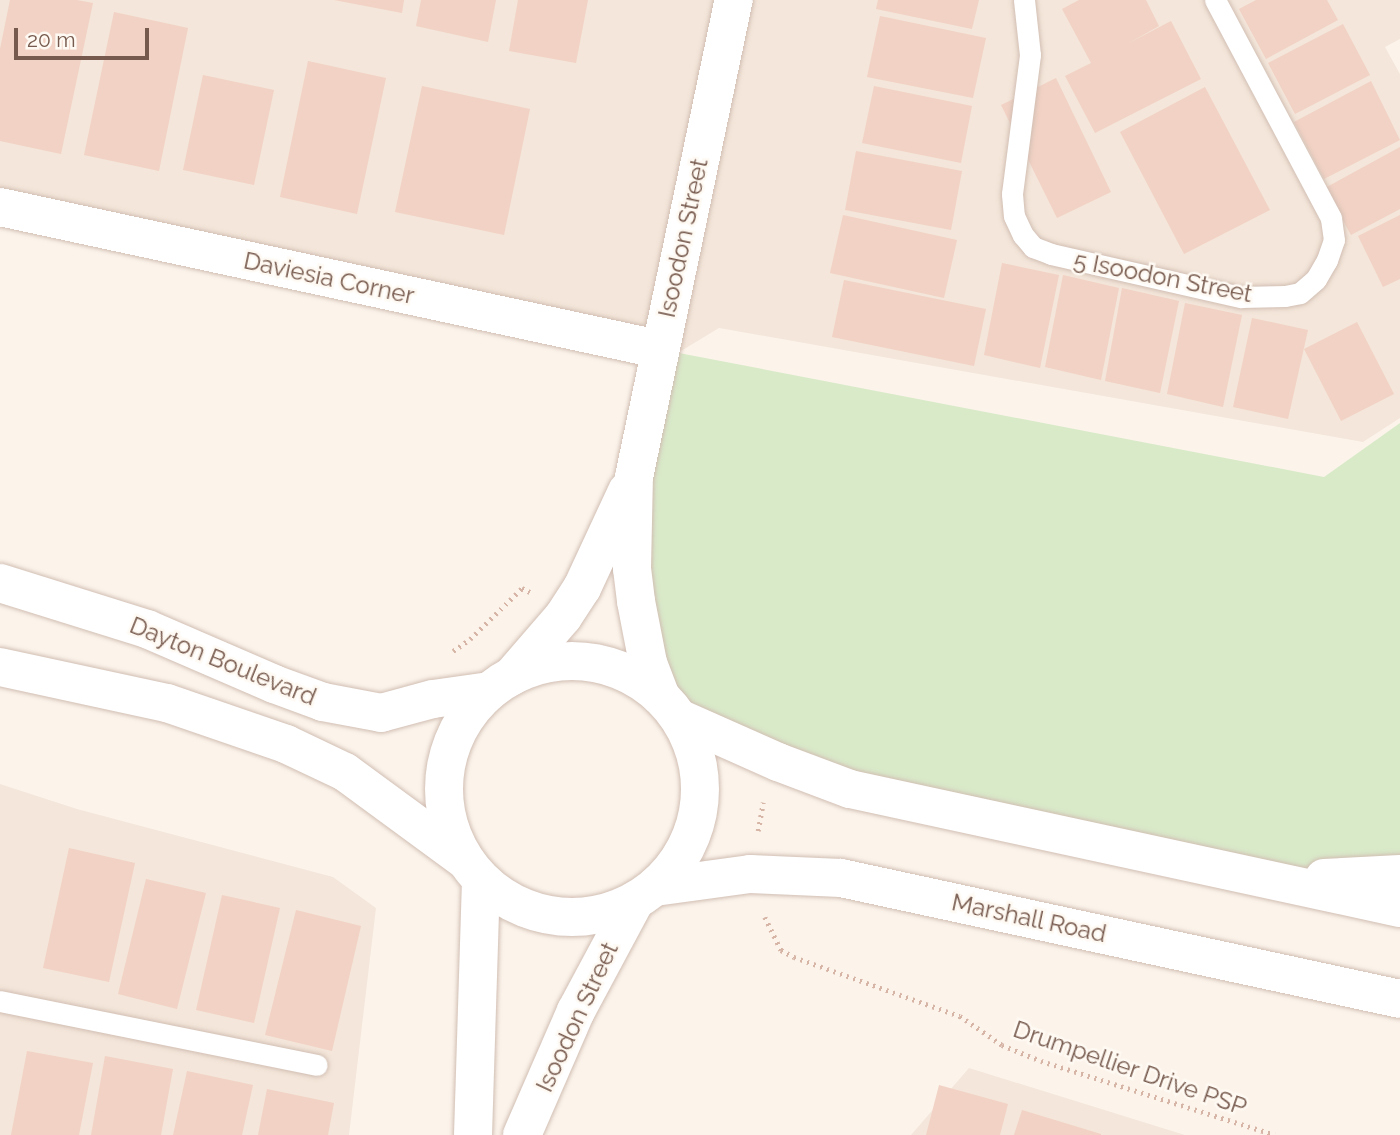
<!DOCTYPE html>
<html>
<head>
<meta charset="utf-8">
<style>
  body { margin:0 }
  #map { position:relative; width:1400px; height:1135px; overflow:hidden; background:#fcf4eb; font-family:Raleway,sans-serif }
  div>[style] { position:absolute }
  [style*='--x'] { left:calc(var(--x)*1px); top:calc(var(--y)*1px); width:calc(var(--w)*1px); rotate:calc(var(--a)*1deg) }
  .residential>* { inset:0; background:#f4e6da }
  .green>* { inset:0; background:#d9eac9 }
  .building>* { inset:0; background:#f1d2c4 }
  .path>* { height:4.5px; margin-top:-2.25px; transform-origin:0; background:repeating-linear-gradient(90deg,#d6b5a6 0 2px,transparent 0 7px) }
  .roads { filter:drop-shadow(0 0 2px #d1beb3) drop-shadow(0 0 2px #d1beb3) }
  .lane>* { height:21px; margin:-10.5px; padding:0 10.5px; transform-origin:10.5px; border-radius:10.5px; background:#fff }
  .street>* { height:38px; margin:-19px; padding:0 19px; transform-origin:19px; border-radius:19px; background:#fff }
  .secondary>* { height:38px; margin:-19px; padding:0 19px; transform-origin:19px; border-radius:19px; background:#fff }
  .secondary>.ring { margin:-19px; padding:0; box-sizing:content-box; background:none; border:38px solid #fff; border-radius:50% }
  span { translate:-50% -50%; white-space:nowrap; text-align:center; line-height:1.15; -webkit-text-stroke:5px #fef9f2; paint-order:stroke }
  .street-label { font-size:24px; color:#775a4e }
  .scale { position:absolute; left:14px; top:28px; width:135px; height:32px; box-sizing:border-box; border:4px solid #775a4e; border-top:0; padding-left:9px; font-size:21px; line-height:24px; white-space:nowrap; color:#775a4e; -webkit-text-stroke:5px #fef9f2; paint-order:stroke }
</style>
</head>
<body>
<div id="map">
  <div class="residential">
    <div style="clip-path:polygon(0 0,1400px 0,1400px 39px,1385px 47px,1400px 74px,1400px 418px,1363px 442px,719px 328px,658px 365px,0 226px)"></div>
    <div style="clip-path:polygon(0 784px,77px 809px,333px 877px,376px 908px,349px 1135px,0 1135px)"></div>
    <div style="clip-path:polygon(969px 1068px,1185px 1135px,911px 1135px)"></div>
  </div>
  <div class="green">
    <div style="clip-path:polygon(658px 349px,1324px 477px,1400px 423px,1400px 874px,1277px 881px,863px 791px,641px 681px)"></div>
  </div>
  <div class="building">
    <div style="clip-path:polygon(10px 0,77px 0,93px 3px,61px 154px,0 141px,0 49px)"></div>
    <div style="clip-path:polygon(334px 0,404px 0,402px 13px)"></div>
    <div style="clip-path:polygon(421px 0,496px 0,488px 42px,416px 26px)"></div>
    <div style="clip-path:polygon(518px 0,588px 0,576px 63px,509px 51px)"></div>
    <div style="clip-path:polygon(878px 0,979px 0,972px 29px,876px 9px)"></div>
    <div style="clip-path:polygon(1079px 0,1146px 0,1159px 26px,1127px 44px,1171px 21px,1201px 79px,1095px 133px,1065px 76px,1091px 63px,1062px 9px)"></div>
    <div style="clip-path:polygon(1256px 0,1327px 0,1338px 20px,1266px 59px,1239px 9px)"></div>
    <div style="clip-path:polygon(114px 12px,188px 28px,159px 171px,84px 155px)"></div>
    <div style="clip-path:polygon(880px 16px,986px 38px,973px 98px,867px 77px)"></div>
    <div style="clip-path:polygon(1343px 24px,1370px 75px,1295px 114px,1268px 63px)"></div>
    <div style="clip-path:polygon(308px 61px,386px 78px,357px 214px,280px 197px)"></div>
    <div style="clip-path:polygon(203px 75px,274px 90px,254px 185px,183px 170px)"></div>
    <div style="clip-path:polygon(1056px 78px,1111px 192px,1057px 218px,1001px 105px)"></div>
    <div style="clip-path:polygon(1371px 81px,1400px 140px,1324px 179px,1294px 122px)"></div>
    <div style="clip-path:polygon(422px 86px,530px 109px,504px 235px,395px 212px)"></div>
    <div style="clip-path:polygon(874px 86px,972px 106px,961px 163px,862px 143px)"></div>
    <div style="clip-path:polygon(1205px 87px,1270px 210px,1184px 254px,1120px 132px)"></div>
    <div style="clip-path:polygon(1400px 147px,1400px 209px,1351px 235px,1325px 188px)"></div>
    <div style="clip-path:polygon(856px 151px,962px 171px,951px 230px,845px 210px)"></div>
    <div style="clip-path:polygon(843px 215px,957px 240px,944px 298px,830px 273px)"></div>
    <div style="clip-path:polygon(1400px 215px,1400px 279px,1383px 287px,1358px 236px)"></div>
    <div style="clip-path:polygon(1002px 263px,1059px 275px,1040px 368px,984px 355px)"></div>
    <div style="clip-path:polygon(1063px 275px,1119px 288px,1101px 380px,1045px 367px)"></div>
    <div style="clip-path:polygon(844px 280px,986px 309px,974px 366px,832px 337px)"></div>
    <div style="clip-path:polygon(1122px 288px,1179px 301px,1160px 393px,1105px 381px)"></div>
    <div style="clip-path:polygon(1185px 303px,1242px 315px,1223px 407px,1167px 394px)"></div>
    <div style="clip-path:polygon(1252px 318px,1308px 330px,1288px 419px,1233px 407px)"></div>
    <div style="clip-path:polygon(1357px 322px,1394px 394px,1341px 421px,1304px 349px)"></div>
    <div style="clip-path:polygon(69px 848px,135px 863px,109px 982px,43px 968px)"></div>
    <div style="clip-path:polygon(146px 879px,206px 893px,177px 1009px,118px 994px)"></div>
    <div style="clip-path:polygon(222px 895px,280px 908px,254px 1023px,196px 1010px)"></div>
    <div style="clip-path:polygon(296px 910px,361px 926px,332px 1051px,265px 1035px)"></div>
    <div style="clip-path:polygon(27px 1051px,93px 1063px,79px 1135px,11px 1135px)"></div>
    <div style="clip-path:polygon(105px 1056px,173px 1069px,161px 1135px,91px 1135px)"></div>
    <div style="clip-path:polygon(187px 1071px,253px 1085px,242px 1135px,173px 1135px)"></div>
    <div style="clip-path:polygon(939px 1085px,1008px 1104px,1000px 1135px,926px 1135px)"></div>
    <div style="clip-path:polygon(267px 1089px,334px 1103px,328px 1135px,258px 1135px)"></div>
    <div style="clip-path:polygon(1022px 1110px,1101px 1134px,1101px 1135px,1014px 1135px)"></div>
  </div>
  <div class="path">
    <div style="--x:453;--y:651;--w:21;--a:-35"></div>
    <div style="--x:470;--y:639;--w:73;--a:-44.4"></div>
    <div style="--x:522;--y:588;--w:9;--a:27"></div>
    <div style="--x:758;--y:831;--w:29;--a:-80"></div>
    <div style="--x:765;--y:917;--w:37;--a:64"></div>
    <div style="--x:781;--y:950;--w:15;--a:28"></div>
    <div style="--x:794;--y:957;--w:176;--a:19.6"></div>
    <div style="--x:960;--y:1016;--w:51;--a:34.6"></div>
    <div style="--x:1002;--y:1045;--w:42;--a:22.3"></div>
    <div style="--x:1041;--y:1061;--w:245;--a:17.5"></div>
  </div>
  <div class="roads">
    <div class="lane">
      <div style="--x:1024;--y:0;--w:55;--a:83.8"></div>
      <div style="--x:1030;--y:55;--w:140;--a:97.4"></div>
      <div style="--x:1012;--y:194;--w:22;--a:85"></div>
      <div style="--x:1014;--y:216;--w:21;--a:65"></div>
      <div style="--x:1023;--y:235;--w:16;--a:50"></div>
      <div style="--x:1033;--y:247;--w:19;--a:21"></div>
      <div style="--x:1051;--y:254;--w:195;--a:12.8"></div>
      <div style="--x:1241;--y:297;--w:44;--a:-1.3"></div>
      <div style="--x:1285;--y:296;--w:15;--a:-11"></div>
      <div style="--x:1300;--y:293;--w:21;--a:-41"></div>
      <div style="--x:1316;--y:279;--w:22;--a:-60"></div>
      <div style="--x:1327;--y:260;--w:21;--a:-71"></div>
      <div style="--x:1334;--y:240;--w:22;--a:-98"></div>
      <div style="--x:1331;--y:218;--w:247;--a:-118"></div>
      <div style="--x:0;--y:1001;--w:323;--a:11.4"></div>
    </div>
    <div class="street">
      <div style="--x:0;--y:207;--w:673;--a:12.18"></div>
      <div style="--x:0;--y:583;--w:154;--a:17.4"></div>
      <div style="--x:147;--y:629;--w:138;--a:23.4"></div>
      <div style="--x:274;--y:684;--w:52;--a:20.2"></div>
      <div style="--x:323;--y:702;--w:59;--a:10.7"></div>
      <div style="--x:381;--y:713;--w:54;--a:-15.1"></div>
      <div style="--x:433;--y:699;--w:57;--a:-8.1"></div>
      <div style="--x:0;--y:667;--w:171;--a:12.2"></div>
      <div style="--x:167;--y:703;--w:126;--a:19"></div>
      <div style="--x:286;--y:744;--w:65;--a:25.4"></div>
      <div style="--x:345;--y:772;--w:150;--a:36.3"></div>
    </div>
    <div class="secondary">
      <div class="ring" style="left:444px;top:661px;width:218px;height:218px"></div>
      <div style="--x:512;--y:676;--w:78;--a:-49.2"></div>
      <div style="--x:563;--y:617;--w:35;--a:-57"></div>
      <div style="--x:582;--y:588;--w:107;--a:-65.1"></div>
      <div style="--x:661;--y:697;--w:36;--a:-111"></div>
      <div style="--x:648;--y:663;--w:63;--a:-101"></div>
      <div style="--x:636;--y:601;--w:32;--a:-97"></div>
      <div style="--x:632;--y:569;--w:92;--a:-88.8"></div>
      <div style="--x:634;--y:477;--w:487;--a:-78.2"></div>
      <div style="--x:679;--y:718;--w:108;--a:24"></div>
      <div style="--x:778;--y:762;--w:77;--a:20.6"></div>
      <div style="--x:850;--y:789;--w:563;--a:12.21"></div>
      <div style="--x:1324;--y:878;--w:76;--a:-3"></div>
      <div style="--x:655;--y:887;--w:96;--a:-7.8"></div>
      <div style="--x:750;--y:874;--w:91;--a:2.5"></div>
      <div style="--x:841;--y:878;--w:572;--a:12.21"></div>
      <div style="--x:473;--y:1135;--w:255;--a:-88.2"></div>
      <div style="--x:522;--y:1135;--w:135;--a:-66.5"></div>
      <div style="--x:576;--y:1011;--w:125;--a:-61.8"></div>
    </div>
  </div>
  <div class="street-label">
    <span style="left:683px;top:238px;rotate:-78deg">Isoodon Street</span>
    <span style="left:1163px;top:277px;rotate:11deg">5 Isoodon Street</span>
    <span style="left:329px;top:278px;rotate:12deg">Daviesia Corner</span>
    <span style="left:223px;top:661px;rotate:22deg">Dayton Boulevard</span>
    <span style="left:1029px;top:918px;rotate:12deg">Marshall Road</span>
    <span style="left:577px;top:1017px;rotate:-65deg">Isoodon Street</span>
    <span style="left:1130px;top:1068px;rotate:19deg">Drumpellier Drive PSP</span>
  </div>
  <div class="scale">20 m</div>
</div>
</body>
</html>
